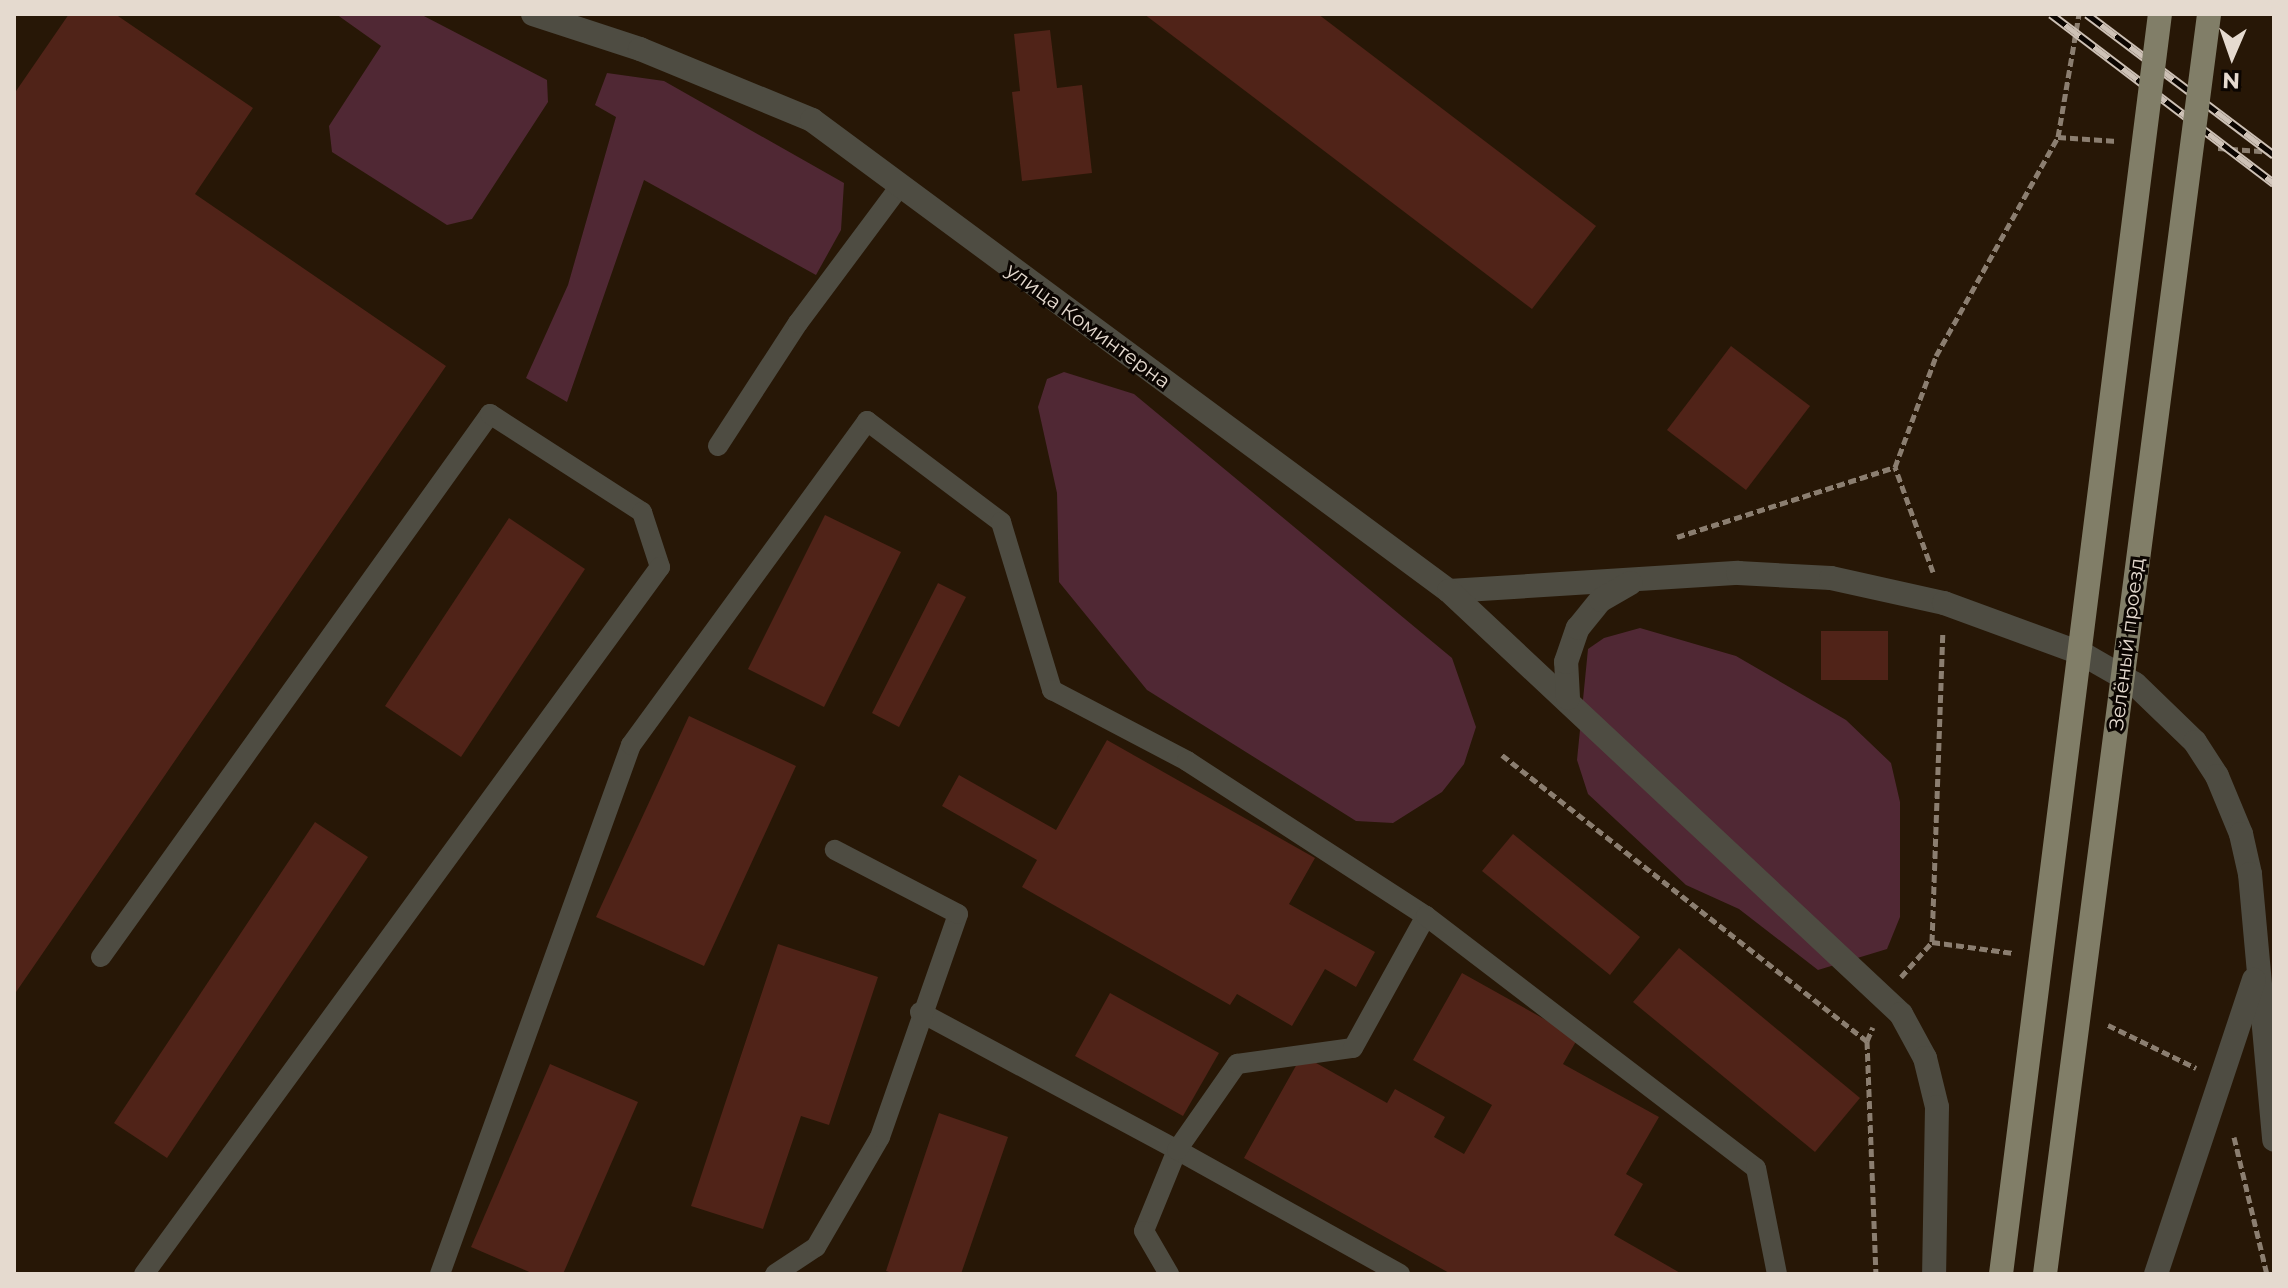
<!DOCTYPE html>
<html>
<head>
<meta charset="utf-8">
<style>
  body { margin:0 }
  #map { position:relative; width:2288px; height:1288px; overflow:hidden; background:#271706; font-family:Montserrat,sans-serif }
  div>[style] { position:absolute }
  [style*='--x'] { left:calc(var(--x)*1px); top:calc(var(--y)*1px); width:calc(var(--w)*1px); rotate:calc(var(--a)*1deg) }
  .green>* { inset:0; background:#502834 }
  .building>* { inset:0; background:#502318 }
  .path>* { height:5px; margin-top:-2.5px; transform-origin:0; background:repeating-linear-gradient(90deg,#8b7e70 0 8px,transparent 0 12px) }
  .service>* { height:20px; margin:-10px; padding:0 10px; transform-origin:10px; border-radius:10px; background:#4e4c42 }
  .minor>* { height:24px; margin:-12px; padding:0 12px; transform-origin:12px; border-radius:12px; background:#4e4c42 }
  .tertiary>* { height:24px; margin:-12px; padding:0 12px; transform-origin:12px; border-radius:12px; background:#4e4c42 }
  .rail>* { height:9px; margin-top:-4.5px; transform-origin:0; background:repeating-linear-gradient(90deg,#0b0501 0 18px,#cdc1b6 0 36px); box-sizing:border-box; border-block:2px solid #cdc1b6 }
  .primary-bridge>* { height:24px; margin:-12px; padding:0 12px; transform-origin:12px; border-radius:12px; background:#817e68 }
  span { translate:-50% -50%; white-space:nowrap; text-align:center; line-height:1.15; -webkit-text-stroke:6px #0b0501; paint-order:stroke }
  .street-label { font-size:20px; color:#e5dacf }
  .frame { position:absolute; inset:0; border:16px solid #e5dacf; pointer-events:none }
  .north { position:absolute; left:2192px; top:16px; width:80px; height:80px; -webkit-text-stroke:6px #0b0501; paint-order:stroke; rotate:182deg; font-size:22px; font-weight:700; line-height:32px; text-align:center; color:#e5dacf }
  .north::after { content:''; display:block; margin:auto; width:28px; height:36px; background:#e5dacf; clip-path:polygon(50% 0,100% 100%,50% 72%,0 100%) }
</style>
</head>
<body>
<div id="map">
  <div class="green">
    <div style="clip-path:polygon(336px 14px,420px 14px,547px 80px,548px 102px,472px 219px,447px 225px,332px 152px,329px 126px,381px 46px)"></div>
    <div style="clip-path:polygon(607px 73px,664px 81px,844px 183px,841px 230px,816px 275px,644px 180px,567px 402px,526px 378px,568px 285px,616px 117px,595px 105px)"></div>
    <div style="clip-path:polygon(1064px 372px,1134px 394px,1452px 658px,1476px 727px,1464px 764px,1442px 792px,1393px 823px,1356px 821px,1147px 690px,1059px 582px,1057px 493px,1038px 407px,1047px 379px)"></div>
    <div style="clip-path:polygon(1640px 628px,1736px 656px,1846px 720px,1891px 763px,1900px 802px,1900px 917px,1887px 949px,1818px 970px,1739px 909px,1686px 885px,1588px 794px,1577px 760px,1588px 649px,1604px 638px)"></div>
  </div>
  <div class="building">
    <div style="clip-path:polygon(69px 14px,115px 14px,253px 108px,195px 194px,446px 366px,14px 995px,14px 94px)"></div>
    <div style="clip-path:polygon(1144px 14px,1318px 14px,1596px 226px,1532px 309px)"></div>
    <div style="clip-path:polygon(1050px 30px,1057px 88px,1082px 85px,1092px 173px,1022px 181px,1012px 92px,1020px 91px,1014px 34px)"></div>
    <div style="clip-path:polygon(1731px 346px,1810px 406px,1746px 490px,1667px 430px)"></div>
    <div style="clip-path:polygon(825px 515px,901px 552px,824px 707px,748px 669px)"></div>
    <div style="clip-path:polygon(509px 518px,585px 569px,461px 757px,385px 706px)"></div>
    <div style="clip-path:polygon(938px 583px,966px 597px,899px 727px,872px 713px)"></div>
    <div style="clip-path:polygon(1821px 631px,1888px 631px,1888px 680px,1821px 680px)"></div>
    <div style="clip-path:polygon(689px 716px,796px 766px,704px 966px,596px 917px)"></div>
    <div style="clip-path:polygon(1107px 740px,1315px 858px,1289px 904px,1375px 952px,1356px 987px,1325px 969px,1292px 1026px,1237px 994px,1230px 1005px,1022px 887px,1037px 860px,942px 806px,959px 775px,1056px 830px)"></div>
    <div style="clip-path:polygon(315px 822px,368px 857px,167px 1158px,114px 1123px)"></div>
    <div style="clip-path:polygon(1513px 834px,1640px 937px,1610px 975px,1482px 871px)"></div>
    <div style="clip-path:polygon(778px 944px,878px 977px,829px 1125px,801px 1116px,763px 1229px,691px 1206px)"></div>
    <div style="clip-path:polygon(1679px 948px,1860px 1098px,1815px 1152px,1633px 1002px)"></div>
    <div style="clip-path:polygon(1462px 973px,1578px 1038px,1563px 1064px,1659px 1117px,1626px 1174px,1643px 1184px,1614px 1235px,1682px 1274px,1451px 1274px,1244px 1158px,1302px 1055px,1387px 1103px,1395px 1089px,1445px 1117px,1434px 1137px,1464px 1154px,1492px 1105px,1413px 1060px)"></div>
    <div style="clip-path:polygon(1110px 993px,1219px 1053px,1183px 1116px,1075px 1056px)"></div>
    <div style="clip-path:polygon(550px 1064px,638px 1102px,563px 1274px,534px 1274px,471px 1247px)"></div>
    <div style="clip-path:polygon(939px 1113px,1008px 1137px,961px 1274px,895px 1274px,886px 1271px)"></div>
  </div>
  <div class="path">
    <div style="--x:2058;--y:137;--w:59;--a:3.9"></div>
    <div style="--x:2218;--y:148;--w:56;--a:4.1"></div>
    <div style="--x:1677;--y:537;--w:229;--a:-17.8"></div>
    <div style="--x:1933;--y:572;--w:112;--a:-109.9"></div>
    <div style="--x:1895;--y:467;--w:118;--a:-69.7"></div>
    <div style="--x:1936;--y:356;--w:251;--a:-60.9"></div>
    <div style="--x:2058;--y:137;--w:125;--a:-80.3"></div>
    <div style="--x:1502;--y:755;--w:464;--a:38.1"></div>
    <div style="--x:1867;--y:1041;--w:233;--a:87.8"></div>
    <div style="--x:1932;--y:942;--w:82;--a:7.7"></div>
    <div style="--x:1901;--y:977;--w:47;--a:-48.5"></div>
    <div style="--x:1932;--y:942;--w:310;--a:-88"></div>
    <div style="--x:2108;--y:1025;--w:98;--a:26"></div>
    <div style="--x:1867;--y:1041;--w:15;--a:-67"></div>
    <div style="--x:2234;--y:1137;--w:141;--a:76.5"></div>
  </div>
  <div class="service">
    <div style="--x:718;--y:446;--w:147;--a:-57"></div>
    <div style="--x:798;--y:323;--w:171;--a:-53.3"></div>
    <div style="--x:101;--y:957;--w:668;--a:-54.38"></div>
    <div style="--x:490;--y:414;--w:181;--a:32.8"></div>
    <div style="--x:642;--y:512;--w:58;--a:71.9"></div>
    <div style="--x:660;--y:567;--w:875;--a:126.12"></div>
    <div style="--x:920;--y:1012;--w:292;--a:28.2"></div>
    <div style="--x:1177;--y:1150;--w:87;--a:112.2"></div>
    <div style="--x:1144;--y:1231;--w:50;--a:59.8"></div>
    <div style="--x:440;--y:1274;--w:562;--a:-70.15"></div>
    <div style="--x:631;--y:745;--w:401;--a:-53.9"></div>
    <div style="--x:867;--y:421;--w:168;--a:37"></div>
    <div style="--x:1001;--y:522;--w:176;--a:73.1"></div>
    <div style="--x:1052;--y:690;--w:153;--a:27.7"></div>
    <div style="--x:1187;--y:761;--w:285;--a:33"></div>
    <div style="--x:775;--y:1274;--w:49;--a:-33.4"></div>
    <div style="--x:816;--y:1247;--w:127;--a:-59.8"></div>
    <div style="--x:880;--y:1137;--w:236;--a:-70.7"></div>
    <div style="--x:958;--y:914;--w:139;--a:-152.5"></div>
    <div style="--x:1400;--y:1274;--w:255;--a:-150.9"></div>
    <div style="--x:1177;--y:1150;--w:105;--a:-55.1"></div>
    <div style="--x:1237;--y:1064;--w:117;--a:-7.9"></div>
    <div style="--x:1353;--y:1048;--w:151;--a:-61.1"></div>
    <div style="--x:1426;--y:916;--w:415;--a:37.4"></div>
    <div style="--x:1756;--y:1168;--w:108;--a:78.8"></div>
  </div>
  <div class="minor">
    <div style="--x:533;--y:14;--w:113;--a:18.1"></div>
    <div style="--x:640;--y:49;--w:186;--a:22.4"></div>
    <div style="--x:812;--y:120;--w:792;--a:36.48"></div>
  </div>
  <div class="tertiary">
    <div style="--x:1449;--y:591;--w:290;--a:-3.6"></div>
    <div style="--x:1738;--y:573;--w:93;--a:3.1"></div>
    <div style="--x:1831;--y:578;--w:116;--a:12.5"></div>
    <div style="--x:1944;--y:603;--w:146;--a:20.1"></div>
    <div style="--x:2081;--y:653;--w:62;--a:29.9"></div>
    <div style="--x:2135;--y:684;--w:83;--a:44"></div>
    <div style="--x:2195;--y:742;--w:40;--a:57.1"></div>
    <div style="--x:2217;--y:776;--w:63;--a:67.5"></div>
    <div style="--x:2241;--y:834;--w:41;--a:77.3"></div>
    <div style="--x:2250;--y:874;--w:267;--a:84.8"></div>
    <div style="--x:1449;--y:591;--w:619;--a:43.1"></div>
    <div style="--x:1901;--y:1014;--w:50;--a:61.4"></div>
    <div style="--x:1925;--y:1058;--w:50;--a:76.2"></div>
    <div style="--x:1937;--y:1107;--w:167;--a:91"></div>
    <div style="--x:1568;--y:698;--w:36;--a:-93"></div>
    <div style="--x:1566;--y:662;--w:36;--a:-71"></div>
    <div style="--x:1578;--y:628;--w:36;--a:-51"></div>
    <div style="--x:1601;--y:600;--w:34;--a:-30"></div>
    <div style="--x:2156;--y:1274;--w:310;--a:-71.6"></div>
  </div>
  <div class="rail">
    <div style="--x:2051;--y:14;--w:280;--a:37.2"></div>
    <div style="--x:2087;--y:14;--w:234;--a:37"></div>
  </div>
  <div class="primary-bridge">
    <div style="--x:2001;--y:1274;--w:1270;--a:-82.81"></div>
    <div style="--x:2045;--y:1274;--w:1271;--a:-82.58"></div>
  </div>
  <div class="street-label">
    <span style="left:1088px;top:326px;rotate:36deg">улица Коминтерна</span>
    <span style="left:2127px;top:644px;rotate:-83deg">Зелёный проезд</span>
  </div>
  <div class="frame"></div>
  <div class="north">N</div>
</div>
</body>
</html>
